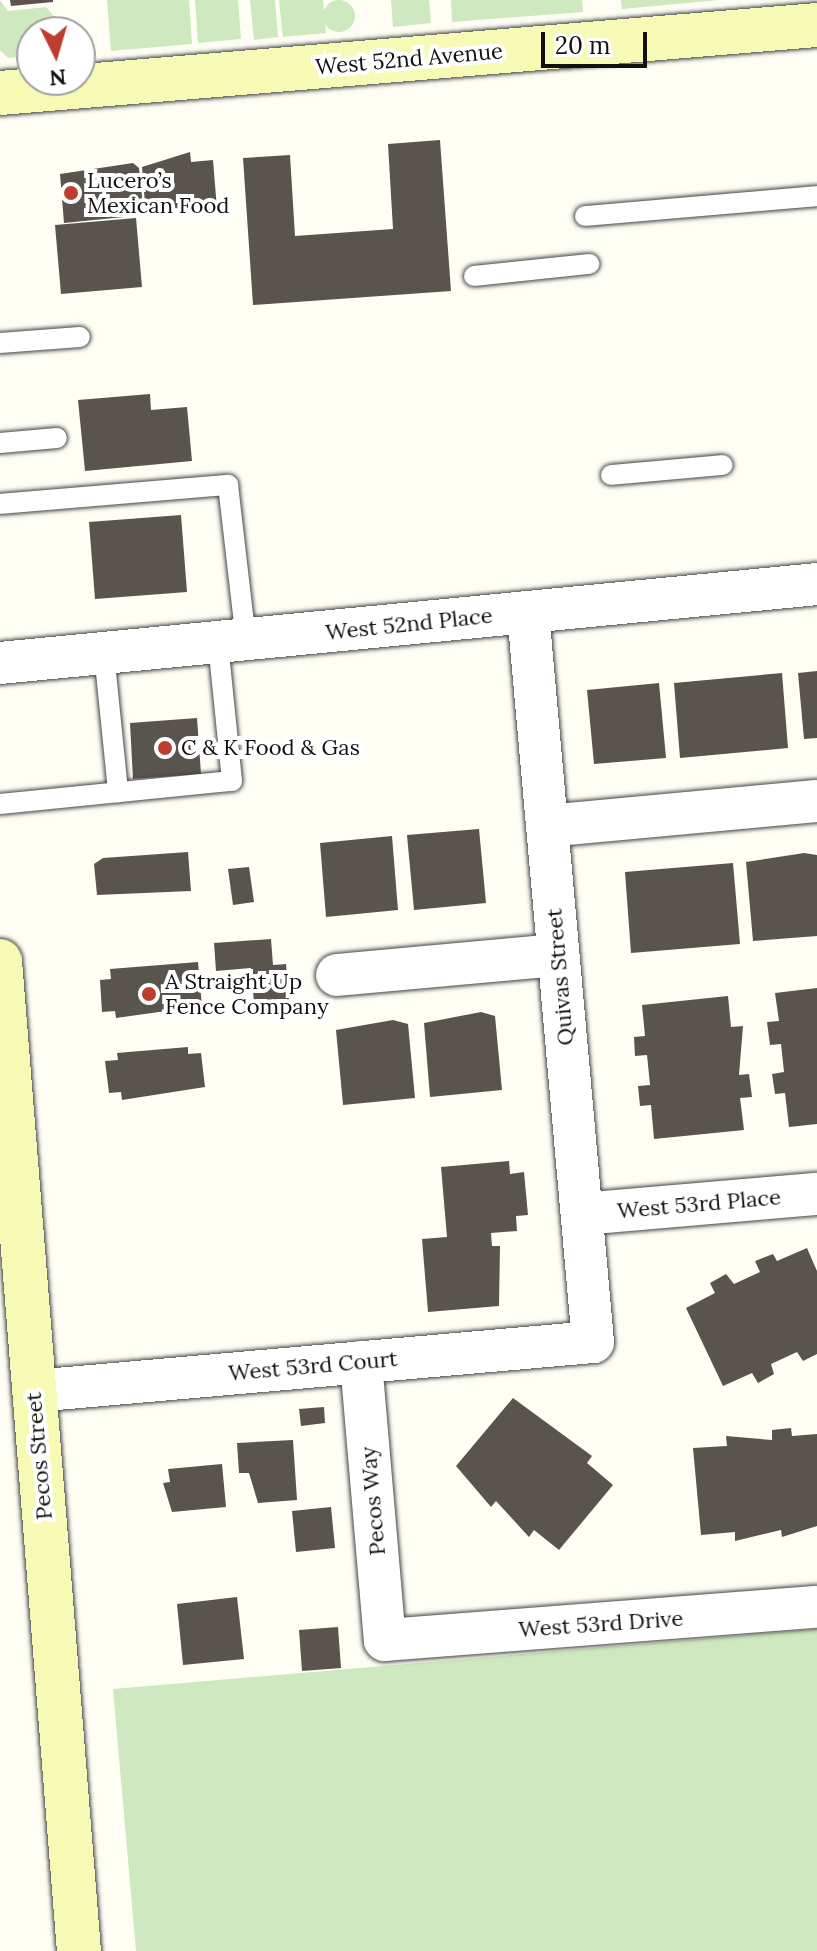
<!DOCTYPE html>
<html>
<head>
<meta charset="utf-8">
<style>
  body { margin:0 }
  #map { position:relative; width:817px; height:1951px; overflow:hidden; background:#fefef5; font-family:Lora,serif }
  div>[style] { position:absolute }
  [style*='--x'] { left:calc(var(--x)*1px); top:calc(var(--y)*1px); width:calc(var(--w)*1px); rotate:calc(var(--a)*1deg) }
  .green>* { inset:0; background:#cee8bf }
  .round { border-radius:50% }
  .building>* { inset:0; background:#59544e }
  .roads { filter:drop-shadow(0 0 2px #444) drop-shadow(0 0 2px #444) }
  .lane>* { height:20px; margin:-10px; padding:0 10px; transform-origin:10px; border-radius:10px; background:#fff }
  .street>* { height:42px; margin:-21px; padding:0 21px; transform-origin:21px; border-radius:21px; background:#fff }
  .secondary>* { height:44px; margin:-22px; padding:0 22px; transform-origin:22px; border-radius:22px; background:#f7fab4 }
  .dots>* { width:22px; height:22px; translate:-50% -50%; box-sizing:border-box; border:4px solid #fff; border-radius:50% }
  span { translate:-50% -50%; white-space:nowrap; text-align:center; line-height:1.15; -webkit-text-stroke:8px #fff; paint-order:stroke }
  .street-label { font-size:22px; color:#111 }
  .poi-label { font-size:22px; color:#111 }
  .left { translate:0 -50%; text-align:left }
  .north { position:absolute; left:16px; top:16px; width:80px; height:80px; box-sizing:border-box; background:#fff; border:2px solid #a0a0a0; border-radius:50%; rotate:175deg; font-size:22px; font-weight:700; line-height:32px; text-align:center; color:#111 }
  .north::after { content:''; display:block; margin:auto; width:28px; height:36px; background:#bb3f2f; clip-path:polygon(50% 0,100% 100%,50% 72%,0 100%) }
  .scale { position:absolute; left:541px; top:32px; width:106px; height:36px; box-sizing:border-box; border:4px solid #111; border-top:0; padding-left:10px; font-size:24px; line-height:28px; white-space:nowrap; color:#111; -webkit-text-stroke:6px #fff; paint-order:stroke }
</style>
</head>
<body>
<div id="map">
  <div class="green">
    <div style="clip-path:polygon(0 0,8px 11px,46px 7px,67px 32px,32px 32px,32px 56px,8px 58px,0 50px)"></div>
    <div style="clip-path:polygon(107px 0,189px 0,192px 44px,111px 51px)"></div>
    <div style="clip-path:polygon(195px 0,238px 0,241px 39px,198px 43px)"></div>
    <div style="clip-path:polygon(250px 0,275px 0,278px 37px,254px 40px)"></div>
    <div style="clip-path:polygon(279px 0,323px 0,326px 33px,283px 37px)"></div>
    <div style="clip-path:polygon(391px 0,429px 0,431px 23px,393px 27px)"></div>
    <div style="clip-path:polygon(451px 0,582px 0,583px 12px,452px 22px)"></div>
    <div style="clip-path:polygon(621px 0,720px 0,622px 9px)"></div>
    <div class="round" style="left:323px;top:0;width:32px;height:32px"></div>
    <div style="clip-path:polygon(817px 1629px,817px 1951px,136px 1951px,113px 1689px)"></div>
  </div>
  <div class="building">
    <div style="clip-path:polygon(10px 0,53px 0,53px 2px,11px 6px)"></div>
    <div style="clip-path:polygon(440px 140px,451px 291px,253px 305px,243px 158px,290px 155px,295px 236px,393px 229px,388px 144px)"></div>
    <div style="clip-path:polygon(190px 152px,191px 162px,213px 160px,217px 209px,146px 216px,142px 167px)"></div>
    <div style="clip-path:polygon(133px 163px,139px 168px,144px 215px,64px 223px,60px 174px)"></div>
    <div style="clip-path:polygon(136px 218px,142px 287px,61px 294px,55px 225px)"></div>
    <div style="clip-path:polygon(150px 394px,151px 410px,187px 407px,192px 461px,85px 471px,78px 400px)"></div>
    <div style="clip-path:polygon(181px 515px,187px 592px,95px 599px,89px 522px)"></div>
    <div style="clip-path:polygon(817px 671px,817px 738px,804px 739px,798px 673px)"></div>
    <div style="clip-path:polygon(782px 673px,788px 748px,680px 758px,674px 683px)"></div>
    <div style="clip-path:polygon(659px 683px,666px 758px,594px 764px,587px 690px)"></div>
    <div style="clip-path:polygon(197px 718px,201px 774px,133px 779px,130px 723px)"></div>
    <div style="clip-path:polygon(479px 829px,486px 903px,414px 910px,407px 835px)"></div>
    <div style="clip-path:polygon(392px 836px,398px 910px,326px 917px,320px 843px)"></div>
    <div style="clip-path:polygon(188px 852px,191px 891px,97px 895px,94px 864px,103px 858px)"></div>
    <div style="clip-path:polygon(804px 853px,817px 855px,817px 936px,753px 941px,746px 862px)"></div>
    <div style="clip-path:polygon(733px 863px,740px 944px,631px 953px,625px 872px)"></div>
    <div style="clip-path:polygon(249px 867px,254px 902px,233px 905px,228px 869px)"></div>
    <div style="clip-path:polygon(271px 939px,273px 965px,286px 964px,290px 1011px,255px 1014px,251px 968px,216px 971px,214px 943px)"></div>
    <div style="clip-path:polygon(198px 962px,202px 1006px,116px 1018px,115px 1011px,102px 1012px,100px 980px,111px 979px,110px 969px)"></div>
    <div style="clip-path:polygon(817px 988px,817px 1124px,789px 1127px,785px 1093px,775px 1094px,772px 1074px,784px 1072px,781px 1044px,770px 1045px,767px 1022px,779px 1021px,775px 993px)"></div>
    <div style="clip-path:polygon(728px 996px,731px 1027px,743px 1026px,739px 1075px,749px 1074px,752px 1097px,740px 1098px,744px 1130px,654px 1139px,651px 1105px,640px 1106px,638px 1086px,650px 1085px,647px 1055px,635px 1056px,634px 1037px,645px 1036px,642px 1005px)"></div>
    <div style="clip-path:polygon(481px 1012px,495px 1016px,502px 1090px,430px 1097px,424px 1023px)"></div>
    <div style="clip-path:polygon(393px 1020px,408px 1024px,415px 1098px,343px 1105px,336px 1030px)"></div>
    <div style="clip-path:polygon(188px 1047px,188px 1054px,201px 1053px,205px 1087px,122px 1100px,121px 1092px,109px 1093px,105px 1061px,118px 1060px,117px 1053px)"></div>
    <div style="clip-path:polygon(509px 1161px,510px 1174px,524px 1172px,528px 1215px,516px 1216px,517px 1231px,491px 1233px,492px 1246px,500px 1246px,499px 1306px,428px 1312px,422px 1239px,447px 1237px,441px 1167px)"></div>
    <div style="clip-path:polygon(807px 1248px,817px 1271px,817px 1354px,803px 1361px,797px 1352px,771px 1364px,774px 1374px,758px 1383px,752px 1373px,723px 1386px,686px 1308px,715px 1293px,710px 1283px,726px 1274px,734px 1284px,760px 1272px,755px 1261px,773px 1254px,777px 1261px)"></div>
    <div style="clip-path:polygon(513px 1398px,592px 1456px,587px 1463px,613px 1485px,559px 1550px,534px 1530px,529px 1537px,496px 1501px,491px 1507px,456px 1466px)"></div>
    <div style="clip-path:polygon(324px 1407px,325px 1423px,301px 1426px,299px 1409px)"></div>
    <div style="clip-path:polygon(791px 1428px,792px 1436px,817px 1434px,817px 1526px,782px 1537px,781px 1530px,735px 1541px,735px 1532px,701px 1535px,693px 1448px,727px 1446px,726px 1436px,772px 1440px,772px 1430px)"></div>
    <div style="clip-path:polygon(293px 1440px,297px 1500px,258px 1503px,249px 1473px,239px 1473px,237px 1443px)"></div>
    <div style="clip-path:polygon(222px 1464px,226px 1507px,172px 1512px,163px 1483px,170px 1482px,168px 1469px)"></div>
    <div style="clip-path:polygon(331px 1507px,335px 1548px,296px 1552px,292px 1511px)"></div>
    <div style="clip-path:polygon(237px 1597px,244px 1659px,183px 1665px,177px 1604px)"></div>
    <div style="clip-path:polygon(338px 1627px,341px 1668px,302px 1671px,299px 1630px)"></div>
  </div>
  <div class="roads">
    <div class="lane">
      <div style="--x:585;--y:216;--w:233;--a:-4.9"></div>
      <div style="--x:474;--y:276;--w:116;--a:-6"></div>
      <div style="--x:0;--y:343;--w:80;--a:-4.3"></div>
      <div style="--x:0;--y:443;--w:57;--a:-5"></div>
      <div style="--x:611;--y:475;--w:112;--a:-5.1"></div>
      <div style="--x:0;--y:504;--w:229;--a:-4.8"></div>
      <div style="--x:228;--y:485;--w:156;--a:83.4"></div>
      <div style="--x:104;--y:653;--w:140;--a:84.2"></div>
      <div style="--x:0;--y:804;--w:233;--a:-5.7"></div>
      <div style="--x:232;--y:781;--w:140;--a:-95.8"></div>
    </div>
    <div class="street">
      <div style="--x:0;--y:663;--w:821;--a:-5.52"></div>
      <div style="--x:547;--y:826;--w:271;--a:-5.3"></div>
      <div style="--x:337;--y:975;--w:222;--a:-5.2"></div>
      <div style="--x:582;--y:1214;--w:236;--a:-4.9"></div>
      <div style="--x:361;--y:1362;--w:279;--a:85.1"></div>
      <div style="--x:385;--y:1640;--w:433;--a:-4.4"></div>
      <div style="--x:34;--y:1391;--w:561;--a:-5.01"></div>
      <div style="--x:593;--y:1342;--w:733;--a:-95.09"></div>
    </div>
    <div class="secondary">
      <div style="--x:0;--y:93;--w:820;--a:-4.76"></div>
      <div style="--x:0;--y:961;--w:993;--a:85.44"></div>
    </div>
  </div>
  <div class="dots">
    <div style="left:71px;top:193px;background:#bb3f2f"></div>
    <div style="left:165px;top:748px;background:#bb3f2f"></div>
    <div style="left:149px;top:994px;background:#bb3f2f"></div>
  </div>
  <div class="street-label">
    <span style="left:409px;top:59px;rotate:-5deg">West 52nd Avenue</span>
    <span style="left:409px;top:624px;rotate:-6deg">West 52nd Place</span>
    <span style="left:560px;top:977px;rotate:-95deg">Quivas Street</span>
    <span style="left:699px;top:1204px;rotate:-5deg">West 53rd Place</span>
    <span style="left:313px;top:1366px;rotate:-5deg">West 53rd Court</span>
    <span style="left:39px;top:1456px;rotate:-95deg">Pecos Street</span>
    <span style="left:373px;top:1501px;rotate:-95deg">Pecos Way</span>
    <span style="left:601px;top:1624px;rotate:-4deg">West 53rd Drive</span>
  </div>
  <div class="poi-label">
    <span class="left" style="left:87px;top:193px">Lucero’s<br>Mexican Food</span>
    <span class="left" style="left:181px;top:748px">C &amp; K Food &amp; Gas</span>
    <span class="left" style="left:165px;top:994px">A Straight Up<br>Fence Company</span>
  </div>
  <div class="north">N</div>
  <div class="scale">20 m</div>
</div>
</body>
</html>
